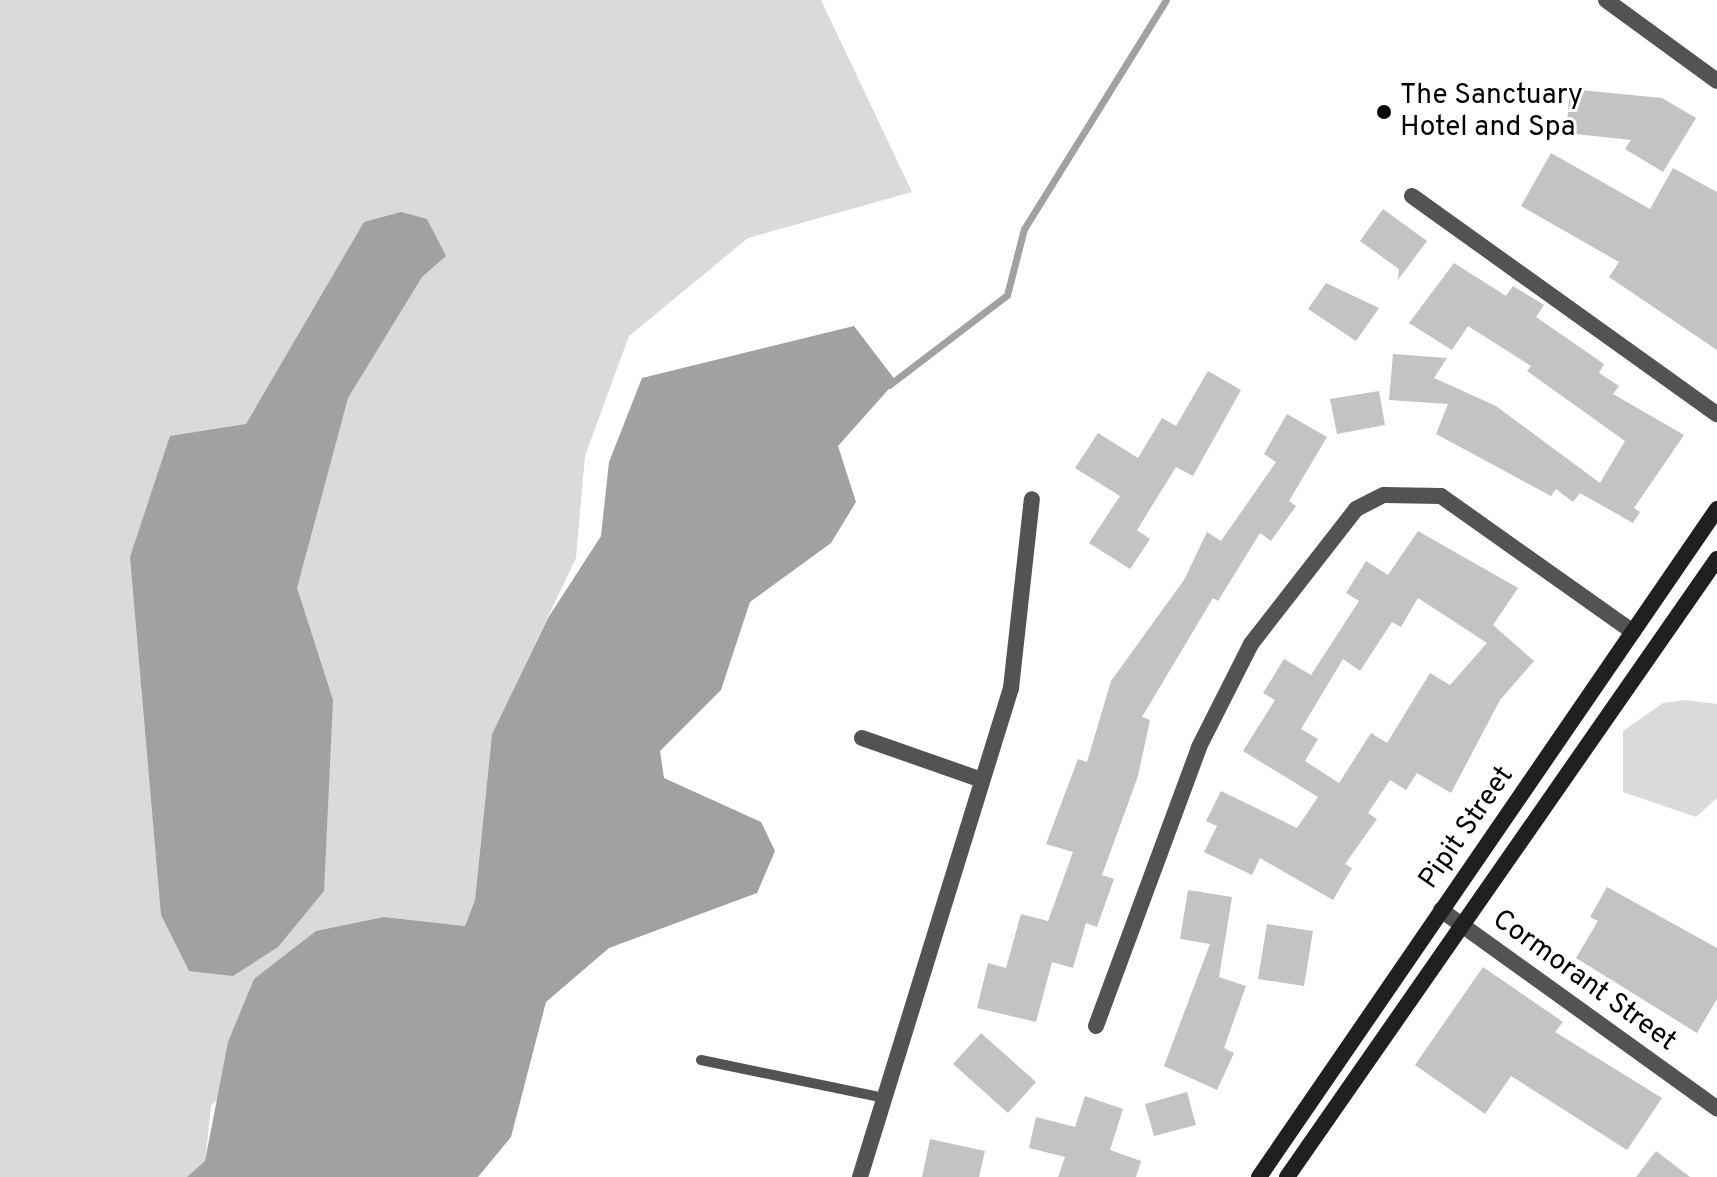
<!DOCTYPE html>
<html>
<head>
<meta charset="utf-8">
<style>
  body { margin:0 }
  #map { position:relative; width:1717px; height:1177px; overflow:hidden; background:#fff; font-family:Overpass,sans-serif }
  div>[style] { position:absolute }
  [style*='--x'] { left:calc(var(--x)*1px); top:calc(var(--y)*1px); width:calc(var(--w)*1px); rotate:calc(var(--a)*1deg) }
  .green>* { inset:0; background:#dadada }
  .water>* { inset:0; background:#a1a1a1 }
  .stream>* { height:7px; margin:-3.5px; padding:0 3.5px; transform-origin:3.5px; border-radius:3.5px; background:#a1a1a1 }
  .building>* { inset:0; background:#c3c3c3 }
  .lane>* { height:10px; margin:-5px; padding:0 5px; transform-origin:5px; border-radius:5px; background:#535353 }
  .street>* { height:16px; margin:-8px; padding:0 8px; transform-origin:8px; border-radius:8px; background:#535353 }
  .secondary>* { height:16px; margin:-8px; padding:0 8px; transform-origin:8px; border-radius:8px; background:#202020 }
  .dots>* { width:22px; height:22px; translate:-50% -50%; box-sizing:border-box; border:4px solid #fff; border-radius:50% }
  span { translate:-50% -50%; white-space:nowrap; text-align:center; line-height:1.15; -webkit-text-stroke:6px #fff; paint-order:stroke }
  .poi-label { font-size:28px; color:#000 }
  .left { translate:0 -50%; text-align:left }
  .street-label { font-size:28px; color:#000 }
</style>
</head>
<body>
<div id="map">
  <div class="green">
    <div style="clip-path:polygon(0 0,821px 0,912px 192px,748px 238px,629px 336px,585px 456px,576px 558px,492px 734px,475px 900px,465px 926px,384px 917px,211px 1106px,205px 1162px,187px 1177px,0 1177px)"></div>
    <div style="clip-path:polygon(1685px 700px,1717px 704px,1717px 798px,1696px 817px,1623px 792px,1623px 731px,1663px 703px)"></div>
  </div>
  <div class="water">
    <div style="clip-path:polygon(401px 212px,427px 219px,446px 256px,422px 277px,348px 398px,297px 588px,333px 700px,324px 891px,278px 947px,233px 976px,189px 971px,161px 915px,130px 557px,170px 436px,246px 424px,364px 222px)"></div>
    <div style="clip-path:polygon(854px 326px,896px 381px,838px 446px,856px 502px,831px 543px,750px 602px,721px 690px,660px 751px,664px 778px,761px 822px,775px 851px,757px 893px,609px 948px,546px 1002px,511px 1137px,478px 1177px,187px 1177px,205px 1161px,228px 1042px,254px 979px,316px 931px,384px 917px,465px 926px,475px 900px,492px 734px,548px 618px,601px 536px,609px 462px,642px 378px)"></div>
  </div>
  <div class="stream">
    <div style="--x:889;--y:385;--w:148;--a:-37.3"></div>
    <div style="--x:1007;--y:295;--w:68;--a:-75.6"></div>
    <div style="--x:1024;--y:229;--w:269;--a:-58.2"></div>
  </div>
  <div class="building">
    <div style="clip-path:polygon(1570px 89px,1662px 98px,1696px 118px,1663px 172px,1625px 149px,1631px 140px,1566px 133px)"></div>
    <div style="clip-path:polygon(1551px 153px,1650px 209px,1673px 168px,1717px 192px,1717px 350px,1609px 277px,1619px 262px,1521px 206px)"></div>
    <div style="clip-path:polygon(1383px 209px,1427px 241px,1398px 280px,1399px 269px,1360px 241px)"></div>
    <div style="clip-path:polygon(1454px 263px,1506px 296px,1513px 286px,1544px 305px,1536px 317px,1604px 364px,1599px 373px,1619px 386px,1613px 394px,1684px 435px,1634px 508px,1640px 512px,1633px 523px,1580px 493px,1573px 502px,1556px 489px,1551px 496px,1436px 434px,1448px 404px,1389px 400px,1393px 354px,1447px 358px,1434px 378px,1496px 406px,1600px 483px,1625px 441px,1527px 371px,1531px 366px,1468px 326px,1452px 350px,1409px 323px)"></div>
    <div style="clip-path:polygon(1326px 283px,1379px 308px,1356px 341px,1308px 309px)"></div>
    <div style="clip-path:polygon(1208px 371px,1241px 390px,1193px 476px,1176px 467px,1137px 530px,1150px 539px,1130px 569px,1089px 543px,1120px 496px,1075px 468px,1098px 433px,1138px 458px,1162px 418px,1176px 426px)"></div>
    <div style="clip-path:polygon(1379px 391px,1385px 425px,1337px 434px,1330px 399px)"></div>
    <div style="clip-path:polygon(1287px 414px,1327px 437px,1289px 501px,1296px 506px,1271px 541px,1260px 533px,1218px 601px,1213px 598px,1142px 717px,1150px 720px,1138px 776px,1102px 875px,1114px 879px,1097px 927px,1086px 923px,1073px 968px,1052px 962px,1036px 1022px,977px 1008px,988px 963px,1006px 968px,1021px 914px,1048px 921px,1073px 852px,1046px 844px,1078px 759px,1087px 762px,1111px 681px,1184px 580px,1207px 532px,1221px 541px,1276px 462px,1264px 454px)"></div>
    <div style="clip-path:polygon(evenodd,1418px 531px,1518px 588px,1493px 625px,1534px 661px,1500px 700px,1451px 793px,1417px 773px,1406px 790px,1390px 780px,1368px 813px,1377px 819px,1345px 864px,1352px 868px,1333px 900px,1260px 858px,1252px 875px,1204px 852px,1217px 826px,1206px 821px,1221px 791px,1297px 828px,1318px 797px,1243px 751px,1275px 700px,1263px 693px,1284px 659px,1311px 675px,1359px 601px,1346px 593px,1366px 561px,1388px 575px,1418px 531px,1418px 598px,1487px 643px,1450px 685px,1430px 673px,1387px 743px,1371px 733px,1339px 783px,1305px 761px,1318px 739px,1301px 729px,1343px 659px,1360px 671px,1392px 622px,1401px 627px,1418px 598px)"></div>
    <div style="clip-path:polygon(1607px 887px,1717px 948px,1717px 999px,1697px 1033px,1576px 958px,1598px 921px,1590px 917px)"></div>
    <div style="clip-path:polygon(1188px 890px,1232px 897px,1219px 977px,1246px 986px,1224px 1048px,1234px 1053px,1217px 1090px,1164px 1066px,1210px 944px,1180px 939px)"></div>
    <div style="clip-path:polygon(1267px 924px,1313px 931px,1304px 986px,1258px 979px)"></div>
    <div style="clip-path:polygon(1483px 967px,1563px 1022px,1555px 1032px,1662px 1098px,1627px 1150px,1511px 1076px,1485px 1114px,1415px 1065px)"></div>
    <div style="clip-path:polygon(981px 1033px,1036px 1082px,1008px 1113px,953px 1064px)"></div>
    <div style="clip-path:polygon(1187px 1092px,1196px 1125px,1154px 1136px,1145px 1104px)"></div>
    <div style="clip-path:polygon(1085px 1096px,1123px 1109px,1110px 1150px,1141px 1161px,1136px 1177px,1058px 1177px,1065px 1157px,1029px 1148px,1036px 1117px,1075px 1127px)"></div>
    <div style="clip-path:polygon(930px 1139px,985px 1151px,979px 1177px,922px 1177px)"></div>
    <div style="clip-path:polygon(1656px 1151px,1690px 1177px,1636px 1177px)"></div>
  </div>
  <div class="lane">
    <div style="--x:701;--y:1060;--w:183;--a:11.7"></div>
  </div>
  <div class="street">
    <div style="--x:1606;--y:0;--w:137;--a:36.1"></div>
    <div style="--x:1412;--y:196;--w:375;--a:35.6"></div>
    <div style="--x:862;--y:738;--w:127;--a:19.3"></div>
    <div style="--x:1441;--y:910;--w:340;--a:35.7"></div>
    <div style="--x:1096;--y:1026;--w:297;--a:-69.7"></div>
    <div style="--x:1199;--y:747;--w:115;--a:-63.2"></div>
    <div style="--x:1251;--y:644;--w:171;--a:-52.1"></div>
    <div style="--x:1356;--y:509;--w:31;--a:-27"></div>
    <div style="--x:1384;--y:495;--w:57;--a:1"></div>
    <div style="--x:1441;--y:496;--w:235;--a:35.3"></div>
    <div style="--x:860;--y:1177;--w:512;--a:-72.84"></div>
    <div style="--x:1011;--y:688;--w:190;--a:-83.7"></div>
  </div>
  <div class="secondary">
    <div style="--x:1259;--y:1177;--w:810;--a:-55.56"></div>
    <div style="--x:1287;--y:1177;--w:753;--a:-55.17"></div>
  </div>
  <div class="dots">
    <div style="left:1384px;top:112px;background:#000"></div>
  </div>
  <div class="poi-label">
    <span class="left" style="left:1400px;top:112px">The Sanctuary<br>Hotel and Spa</span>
  </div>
  <div class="street-label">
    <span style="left:1467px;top:828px;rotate:-55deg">Pipit Street</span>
    <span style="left:1584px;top:981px;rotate:36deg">Cormorant Street</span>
  </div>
</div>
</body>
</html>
